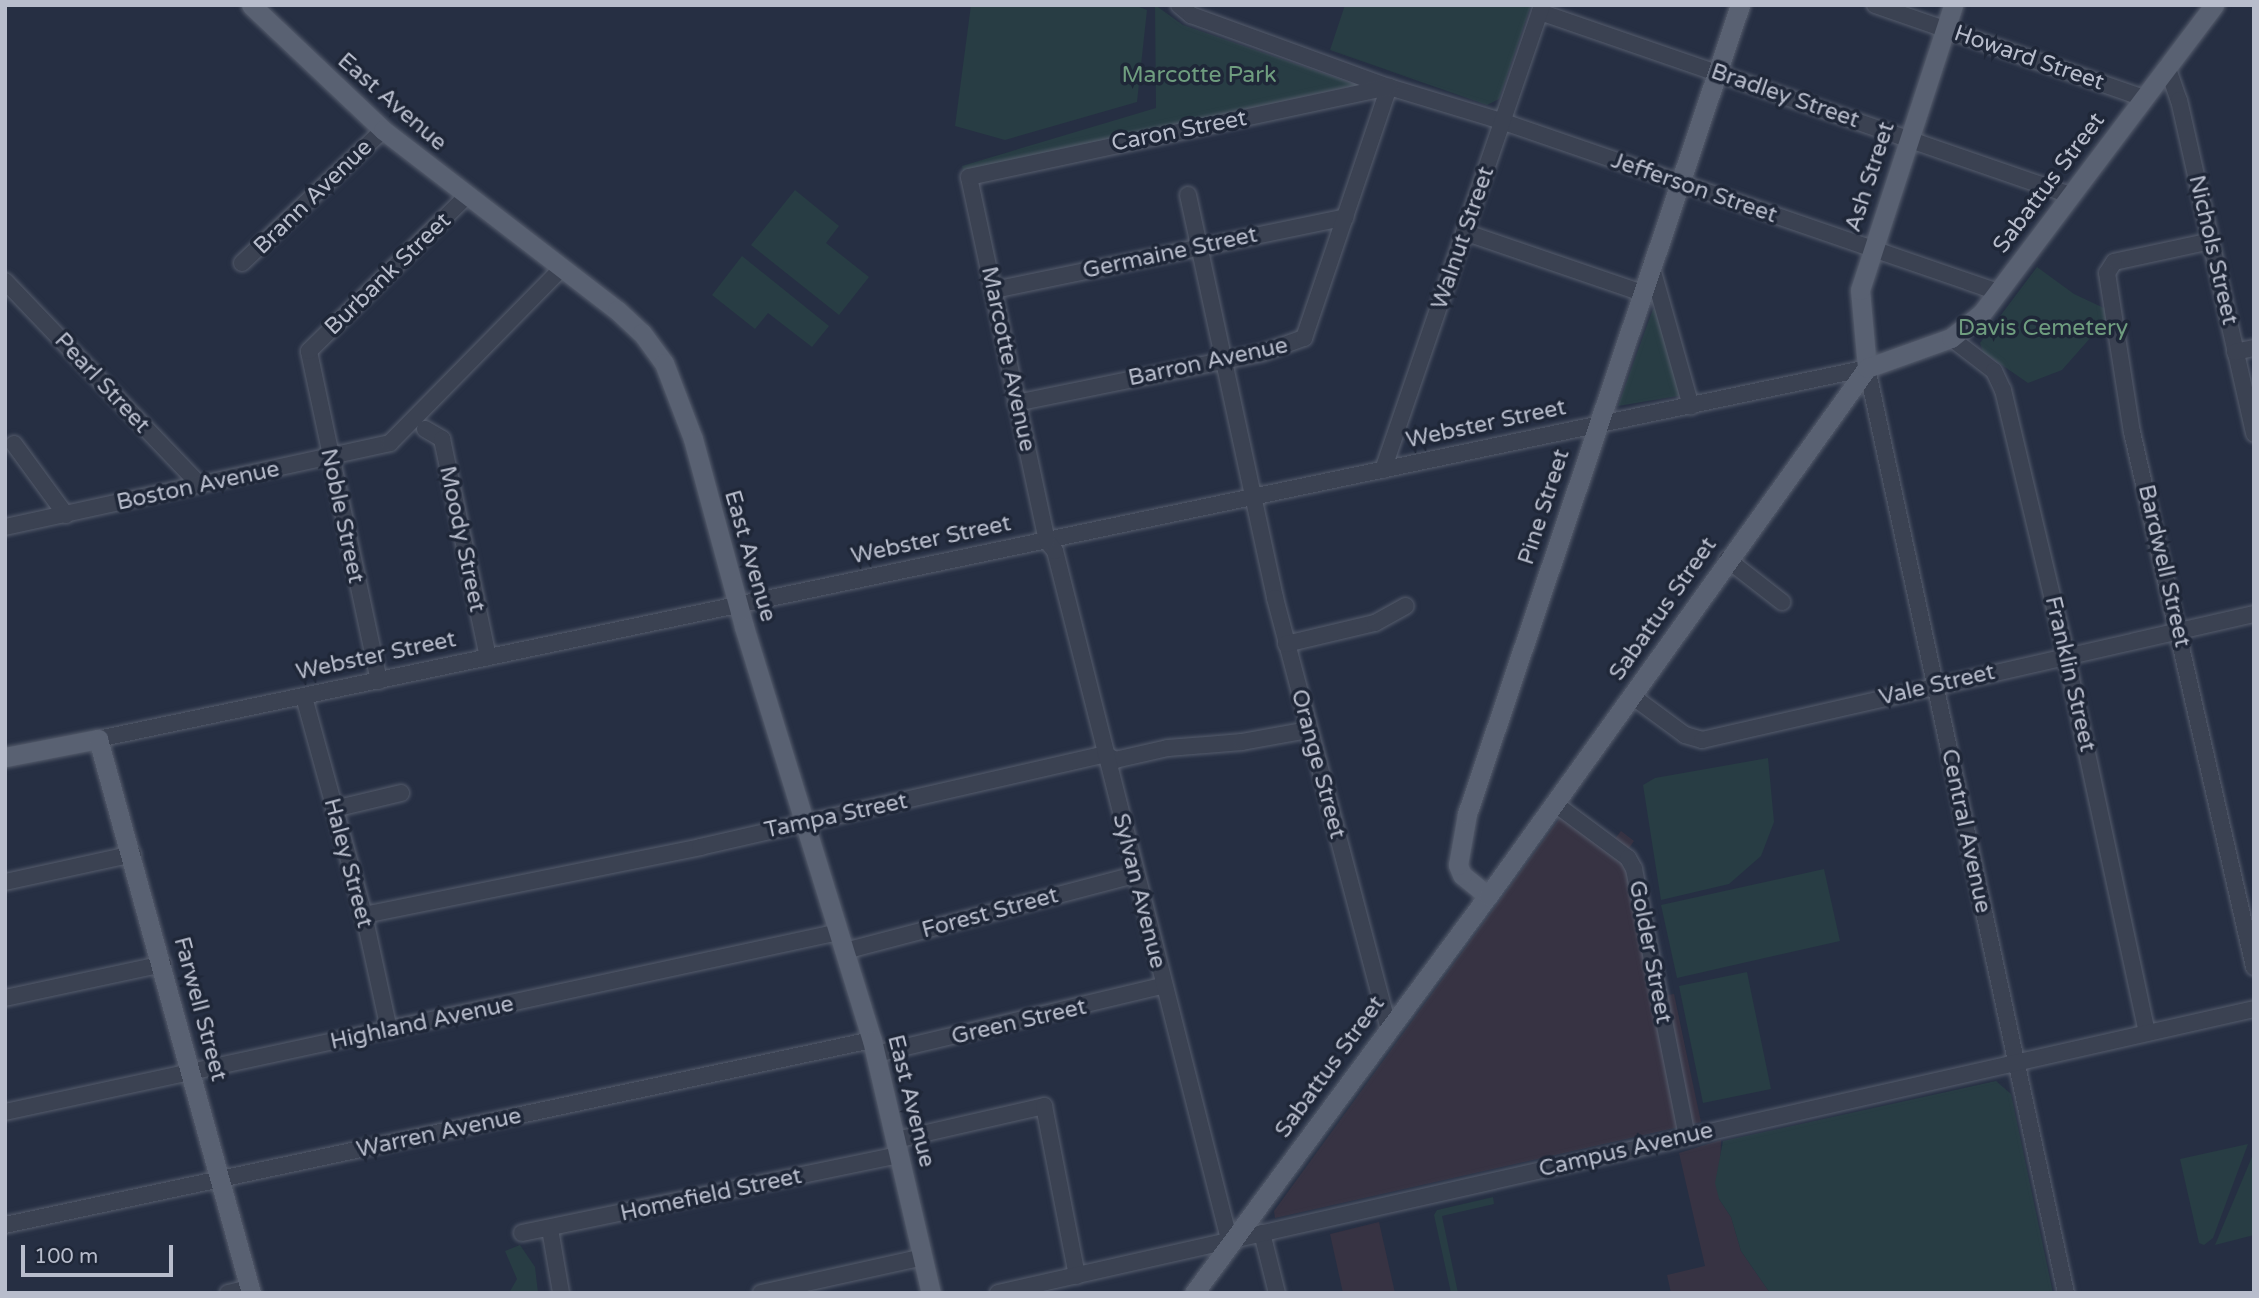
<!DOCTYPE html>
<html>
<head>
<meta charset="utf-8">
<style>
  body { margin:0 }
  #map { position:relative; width:2259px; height:1298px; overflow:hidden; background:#262f43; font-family:"Varela Round",sans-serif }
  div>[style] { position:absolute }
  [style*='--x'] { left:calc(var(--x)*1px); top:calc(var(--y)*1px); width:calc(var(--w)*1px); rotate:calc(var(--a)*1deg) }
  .medical>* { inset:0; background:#373343 }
  .green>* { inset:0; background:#283d44 }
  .roads { filter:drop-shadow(0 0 2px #565d6d) drop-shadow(0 0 2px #565d6d) }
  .minor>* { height:16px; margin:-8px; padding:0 8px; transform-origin:8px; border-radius:8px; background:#3b4252 }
  .major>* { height:19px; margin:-9.5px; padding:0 9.5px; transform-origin:9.5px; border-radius:9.5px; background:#596172 }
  span { translate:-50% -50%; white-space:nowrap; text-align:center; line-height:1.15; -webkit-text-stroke:7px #1f2738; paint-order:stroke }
  .street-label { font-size:23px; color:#b8bdcc }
  .park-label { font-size:23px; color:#6f9d7f }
  .frame { position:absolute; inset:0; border:7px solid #b8bdcc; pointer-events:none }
  .scale { position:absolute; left:21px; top:1245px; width:152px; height:32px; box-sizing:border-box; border:4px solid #b8bdcc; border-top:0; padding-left:9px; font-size:21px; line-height:24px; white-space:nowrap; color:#b8bdcc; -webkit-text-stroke:5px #1f2738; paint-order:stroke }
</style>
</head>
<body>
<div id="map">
  <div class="medical">
    <div style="clip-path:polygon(1565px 811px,1611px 844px,1621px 831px,1634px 841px,1627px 851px,1667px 995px,1674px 994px,1701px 1122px,1275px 1218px,1274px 1211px)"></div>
    <div style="clip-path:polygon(1721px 1140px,1719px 1199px,1731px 1217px,1741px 1251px,1770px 1293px,1671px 1293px,1667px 1275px,1705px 1266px,1679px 1153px)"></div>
    <div style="clip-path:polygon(1379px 1222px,1395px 1293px,1343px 1293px,1330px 1234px)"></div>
  </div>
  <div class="green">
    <div style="clip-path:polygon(971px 5px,1134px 5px,1147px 10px,1137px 102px,1005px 140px,955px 126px)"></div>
    <div style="clip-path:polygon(1155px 5px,1183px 25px,1357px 85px,963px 171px,962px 166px,1156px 108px)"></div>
    <div style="clip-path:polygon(1345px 5px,1531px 5px,1499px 99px,1487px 105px,1330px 50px)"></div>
    <div style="clip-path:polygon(795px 190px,839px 226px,826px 243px,869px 277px,839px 315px,751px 245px)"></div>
    <div style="clip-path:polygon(742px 256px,829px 326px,812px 347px,768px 313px,755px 329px,712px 295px)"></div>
    <div style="clip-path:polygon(2037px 267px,2074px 294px,2106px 309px,2107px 319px,2062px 370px,2028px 383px,1983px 352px,1980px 343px)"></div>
    <div style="clip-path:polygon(1653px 309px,1660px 312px,1684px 395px,1618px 406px)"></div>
    <div style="clip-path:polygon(1768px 758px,1774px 822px,1761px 856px,1729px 884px,1661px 900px,1643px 785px,1655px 778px)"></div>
    <div style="clip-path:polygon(1824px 869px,1840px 941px,1677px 978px,1661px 905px)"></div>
    <div style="clip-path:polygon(1747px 972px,1771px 1089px,1703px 1103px,1679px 986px)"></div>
    <div style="clip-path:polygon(1996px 1081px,2011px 1094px,2053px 1293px,1770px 1293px,1741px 1251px,1731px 1217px,1719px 1199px,1715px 1183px,1723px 1141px)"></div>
    <div style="clip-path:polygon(2248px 1144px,2213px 1238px,2204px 1245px,2199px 1243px,2180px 1159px)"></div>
    <div style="clip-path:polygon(2254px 1152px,2254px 1235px,2215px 1245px)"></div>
    <div style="clip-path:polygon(1493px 1197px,1494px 1204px,1442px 1216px,1458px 1293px,1451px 1293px,1434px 1215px,1437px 1210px)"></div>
    <div style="clip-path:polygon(520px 1245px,535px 1267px,538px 1293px,509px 1293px,517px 1279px,505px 1251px)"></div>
  </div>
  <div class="roads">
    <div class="minor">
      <div style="--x:1179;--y:5;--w:16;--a:40"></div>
      <div style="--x:1191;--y:15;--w:211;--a:20"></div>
      <div style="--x:1389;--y:87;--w:120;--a:16.9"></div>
      <div style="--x:1504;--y:122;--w:522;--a:18.99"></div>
      <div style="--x:1875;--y:5;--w:284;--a:19.1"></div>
      <div style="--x:1540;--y:12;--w:561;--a:19.05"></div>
      <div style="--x:2167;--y:66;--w:36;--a:71"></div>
      <div style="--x:2179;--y:100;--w:342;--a:77.3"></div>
      <div style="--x:1188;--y:195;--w:412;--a:77.8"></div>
      <div style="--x:1275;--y:598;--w:445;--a:75.2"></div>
      <div style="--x:1464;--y:232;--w:188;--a:18.9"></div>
      <div style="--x:2211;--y:241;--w:99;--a:167.8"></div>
      <div style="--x:2114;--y:262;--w:13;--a:122"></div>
      <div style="--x:2107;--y:273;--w:161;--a:81.1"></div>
      <div style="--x:2132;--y:432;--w:549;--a:77.15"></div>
      <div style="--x:242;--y:263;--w:194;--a:-43.3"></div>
      <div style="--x:1651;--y:265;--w:147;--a:74.2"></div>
      <div style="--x:5;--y:281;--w:282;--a:46.3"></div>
      <div style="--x:994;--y:290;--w:359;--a:-11.7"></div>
      <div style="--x:1951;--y:338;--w:54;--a:37.5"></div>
      <div style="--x:1994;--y:371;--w:21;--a:65"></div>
      <div style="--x:2003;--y:390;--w:272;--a:76.6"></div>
      <div style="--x:2066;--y:655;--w:386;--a:77.9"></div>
      <div style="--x:2235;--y:352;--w:19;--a:-12"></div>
      <div style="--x:1016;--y:403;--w:251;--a:-11.5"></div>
      <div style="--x:1262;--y:353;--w:45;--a:-19.7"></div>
      <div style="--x:1304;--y:338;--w:265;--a:-71.3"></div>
      <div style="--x:425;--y:429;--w:20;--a:30"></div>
      <div style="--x:442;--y:439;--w:223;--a:78.1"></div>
      <div style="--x:14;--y:444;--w:88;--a:53.8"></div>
      <div style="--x:1383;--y:470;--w:491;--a:-71.1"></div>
      <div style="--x:5;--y:527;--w:394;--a:-12.3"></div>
      <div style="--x:390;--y:443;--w:244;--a:-45.5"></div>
      <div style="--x:1727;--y:559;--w:70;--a:38"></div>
      <div style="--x:1286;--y:644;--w:91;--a:-13.3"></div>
      <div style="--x:1375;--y:623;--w:35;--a:-29"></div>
      <div style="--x:379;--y:681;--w:337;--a:-102"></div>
      <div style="--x:309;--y:351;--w:221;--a:-44.5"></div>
      <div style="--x:1632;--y:696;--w:66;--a:36.3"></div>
      <div style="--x:1685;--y:735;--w:18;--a:16"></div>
      <div style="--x:1702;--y:740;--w:566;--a:-12.86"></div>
      <div style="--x:304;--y:697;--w:226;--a:74.6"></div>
      <div style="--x:364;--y:915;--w:118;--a:77.7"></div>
      <div style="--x:98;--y:739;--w:1807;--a:-11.84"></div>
      <div style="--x:1867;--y:368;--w:946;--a:77.86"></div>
      <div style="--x:1554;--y:803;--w:92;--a:36.6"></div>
      <div style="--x:1628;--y:858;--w:13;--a:61"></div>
      <div style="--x:1634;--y:869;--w:273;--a:78.8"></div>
      <div style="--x:334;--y:809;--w:69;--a:-13.4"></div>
      <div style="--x:5;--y:882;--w:131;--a:-12.3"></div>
      <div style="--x:364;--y:915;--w:343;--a:-11.4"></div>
      <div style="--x:700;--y:847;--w:416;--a:-12.9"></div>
      <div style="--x:1105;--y:754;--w:12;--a:31"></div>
      <div style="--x:1115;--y:760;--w:54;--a:-12.8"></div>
      <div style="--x:1168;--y:748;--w:74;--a:-4.6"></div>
      <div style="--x:1242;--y:742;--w:67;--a:-10.3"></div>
      <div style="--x:845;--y:951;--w:300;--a:-14.7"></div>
      <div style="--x:5;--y:998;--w:162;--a:-12.1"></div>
      <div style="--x:876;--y:1054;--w:294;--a:-13.4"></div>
      <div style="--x:5;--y:1112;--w:853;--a:-12.18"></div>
      <div style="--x:896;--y:1140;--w:152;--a:-12.9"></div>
      <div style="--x:1044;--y:1106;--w:173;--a:79"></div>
      <div style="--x:5;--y:1225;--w:887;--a:-12.05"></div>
      <div style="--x:550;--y:1229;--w:65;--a:80.2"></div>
      <div style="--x:522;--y:1233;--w:386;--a:-11.7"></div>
      <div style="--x:1262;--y:1233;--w:62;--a:76"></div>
      <div style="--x:1230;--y:1243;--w:714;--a:-104.19"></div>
      <div style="--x:1055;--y:551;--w:13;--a:-129"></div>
      <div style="--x:1047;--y:541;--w:372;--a:-102.1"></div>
      <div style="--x:969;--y:177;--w:430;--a:-12.1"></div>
      <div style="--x:228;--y:1293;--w:23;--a:-13"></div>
      <div style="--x:761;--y:1293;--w:166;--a:-12.5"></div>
      <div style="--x:998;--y:1293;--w:1288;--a:-12.74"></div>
    </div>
    <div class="major">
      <div style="--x:251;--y:5;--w:182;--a:43.4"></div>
      <div style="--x:383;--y:130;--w:295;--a:37.6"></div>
      <div style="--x:617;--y:310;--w:34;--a:43"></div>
      <div style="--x:642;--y:333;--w:37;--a:54"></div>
      <div style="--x:664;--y:363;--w:81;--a:69.1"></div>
      <div style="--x:693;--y:439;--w:195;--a:74.8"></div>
      <div style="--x:744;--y:627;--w:432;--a:72.8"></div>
      <div style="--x:872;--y:1040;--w:260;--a:76.9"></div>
      <div style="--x:1867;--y:368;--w:78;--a:-95.1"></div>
      <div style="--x:1860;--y:290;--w:300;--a:-71.9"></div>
      <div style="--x:5;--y:757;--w:95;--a:-11"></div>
      <div style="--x:98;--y:739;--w:575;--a:74.56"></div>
      <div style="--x:1488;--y:896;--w:33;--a:-141"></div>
      <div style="--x:1462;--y:875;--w:11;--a:-112"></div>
      <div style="--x:1458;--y:865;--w:52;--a:-80"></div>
      <div style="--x:1467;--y:814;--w:854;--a:-71.35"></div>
      <div style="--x:1194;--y:1293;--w:494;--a:-53.5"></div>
      <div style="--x:1488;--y:896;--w:650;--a:-54.33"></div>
      <div style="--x:1867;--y:368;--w:89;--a:-19.7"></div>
      <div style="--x:1951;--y:338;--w:40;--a:-39"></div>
      <div style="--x:1982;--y:313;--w:386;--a:-53"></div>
    </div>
  </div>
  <div class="street-label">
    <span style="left:2029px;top:58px;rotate:19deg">Howard Street</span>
    <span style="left:1785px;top:96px;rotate:19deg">Bradley Street</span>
    <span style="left:392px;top:102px;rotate:41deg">East Avenue</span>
    <span style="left:1179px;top:131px;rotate:-11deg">Caron Street</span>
    <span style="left:1870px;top:177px;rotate:-72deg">Ash Street</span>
    <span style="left:2049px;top:183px;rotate:-53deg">Sabattus Street</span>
    <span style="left:1694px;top:188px;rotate:19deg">Jefferson Street</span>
    <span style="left:313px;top:197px;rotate:-44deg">Brann Avenue</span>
    <span style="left:1463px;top:238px;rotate:-71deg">Walnut Street</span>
    <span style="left:2213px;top:250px;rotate:77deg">Nichols Street</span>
    <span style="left:1170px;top:253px;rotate:-12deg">Germaine Street</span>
    <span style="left:388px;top:274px;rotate:-44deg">Burbank Street</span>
    <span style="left:1008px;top:359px;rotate:78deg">Marcotte Avenue</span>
    <span style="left:1208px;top:362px;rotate:-12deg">Barron Avenue</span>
    <span style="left:102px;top:383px;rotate:47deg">Pearl Street</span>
    <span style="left:1486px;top:424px;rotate:-12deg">Webster Street</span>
    <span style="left:198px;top:486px;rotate:-12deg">Boston Avenue</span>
    <span style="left:1544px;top:507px;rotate:-72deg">Pine Street</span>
    <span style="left:342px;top:516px;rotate:78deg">Noble Street</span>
    <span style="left:462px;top:539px;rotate:78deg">Moody Street</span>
    <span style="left:931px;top:540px;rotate:-12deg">Webster Street</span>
    <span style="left:750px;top:556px;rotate:74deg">East Avenue</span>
    <span style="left:2164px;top:566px;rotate:77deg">Bardwell Street</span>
    <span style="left:1663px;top:609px;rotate:-55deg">Sabattus Street</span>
    <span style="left:376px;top:656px;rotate:-12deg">Webster Street</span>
    <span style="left:2070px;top:674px;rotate:77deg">Franklin Street</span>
    <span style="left:1937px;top:685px;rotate:-13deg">Vale Street</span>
    <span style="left:1318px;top:764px;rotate:75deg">Orange Street</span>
    <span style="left:836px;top:816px;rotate:-12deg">Tampa Street</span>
    <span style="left:1966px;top:831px;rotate:78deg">Central Avenue</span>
    <span style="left:348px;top:863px;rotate:75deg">Haley Street</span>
    <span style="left:1139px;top:891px;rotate:76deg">Sylvan Avenue</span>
    <span style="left:990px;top:913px;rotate:-15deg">Forest Street</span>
    <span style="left:1650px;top:952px;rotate:79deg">Golder Street</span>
    <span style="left:200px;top:1009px;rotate:75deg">Farwell Street</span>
    <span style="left:1019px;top:1022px;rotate:-13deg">Green Street</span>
    <span style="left:422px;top:1023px;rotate:-12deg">Highland Avenue</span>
    <span style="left:1330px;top:1067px;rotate:-54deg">Sabattus Street</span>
    <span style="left:911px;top:1101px;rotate:76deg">East Avenue</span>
    <span style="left:439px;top:1133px;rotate:-12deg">Warren Avenue</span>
    <span style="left:1626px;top:1150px;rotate:-13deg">Campus Avenue</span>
    <span style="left:711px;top:1195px;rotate:-12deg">Homefield Street</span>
  </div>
  <div class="park-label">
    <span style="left:1199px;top:75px">Marcotte Park</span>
    <span style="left:2043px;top:328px">Davis Cemetery</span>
  </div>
  <div class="frame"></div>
  <div class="scale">100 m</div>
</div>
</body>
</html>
